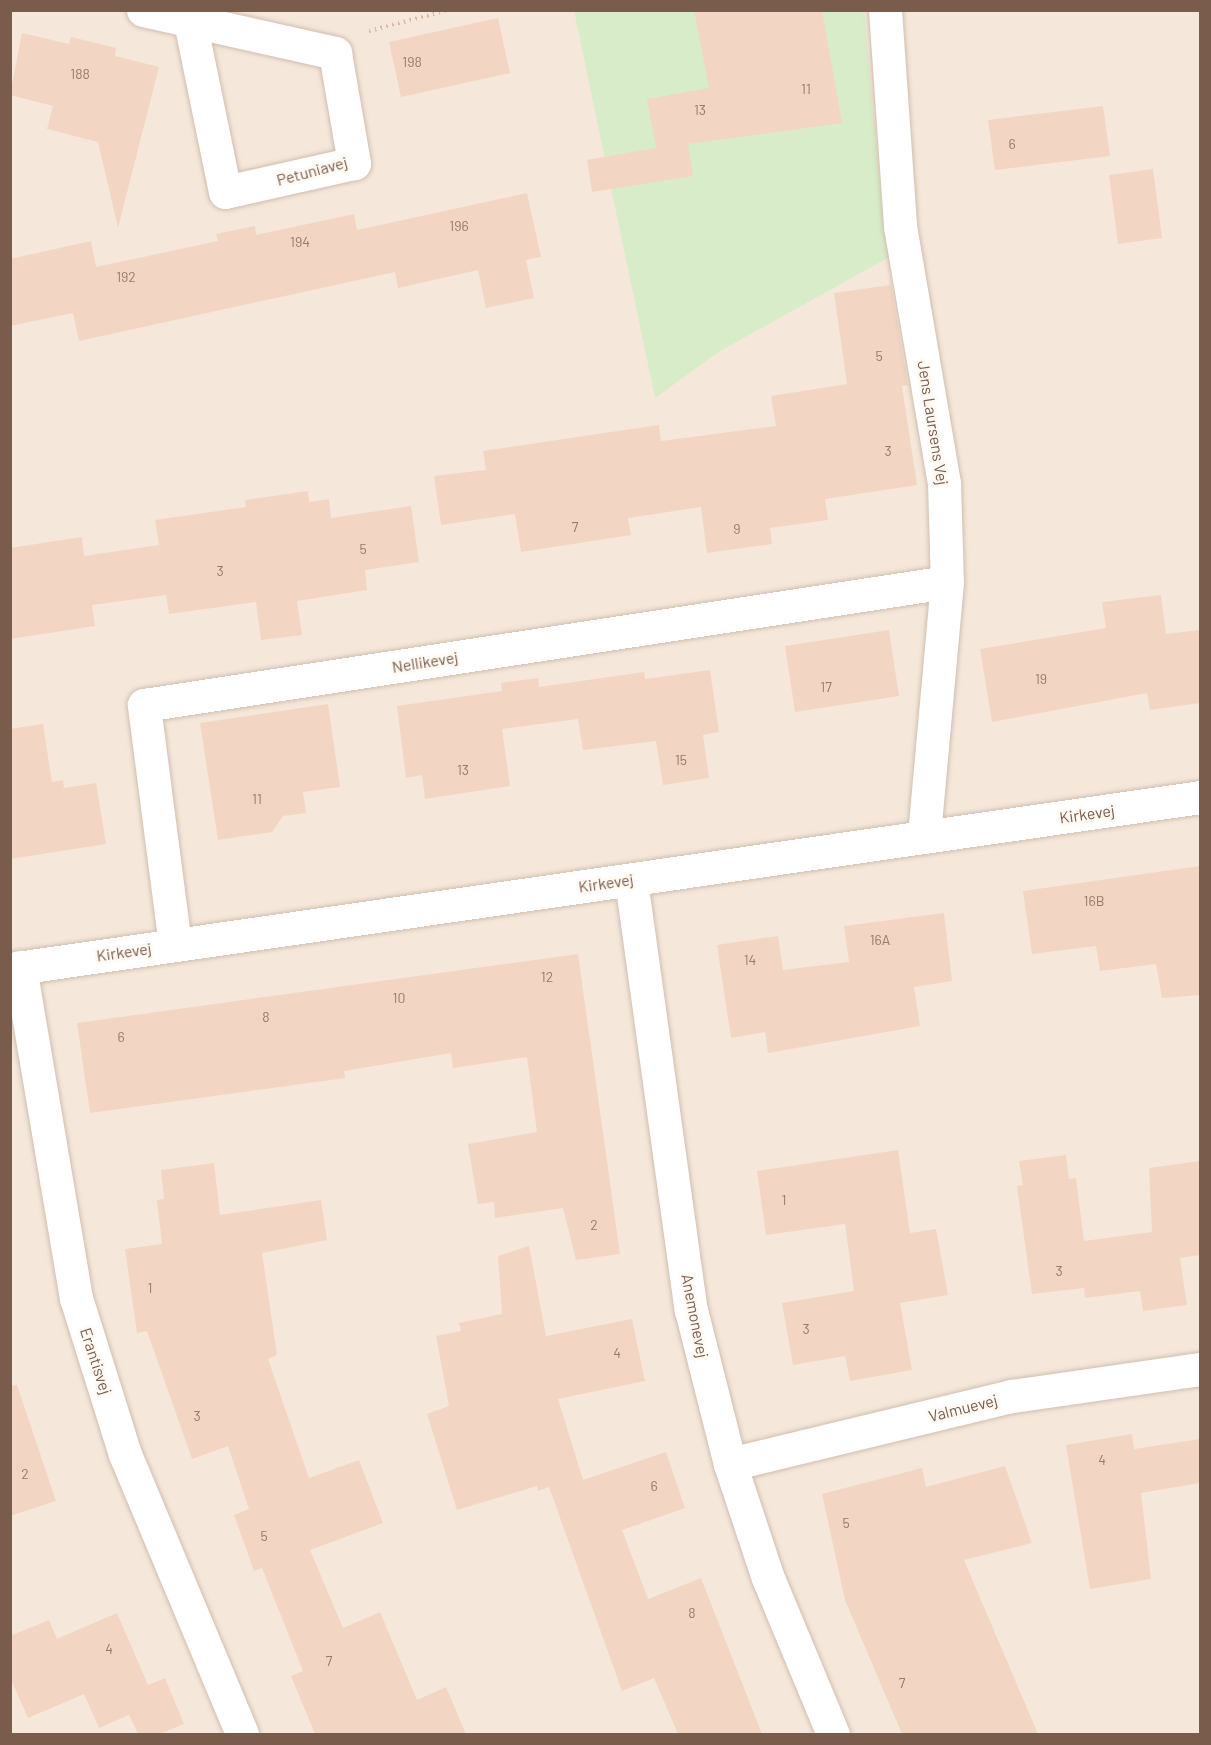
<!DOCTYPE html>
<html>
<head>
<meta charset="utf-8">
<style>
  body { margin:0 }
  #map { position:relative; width:1211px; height:1745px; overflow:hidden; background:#fdf6ec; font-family:Barlow,sans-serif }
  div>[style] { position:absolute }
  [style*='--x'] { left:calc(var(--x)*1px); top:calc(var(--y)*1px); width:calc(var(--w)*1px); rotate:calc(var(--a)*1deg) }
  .residential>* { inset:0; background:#f5e8da }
  .green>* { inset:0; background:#d8ecc9 }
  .building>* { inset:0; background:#f3d5c3 }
  .path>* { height:4px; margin-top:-2px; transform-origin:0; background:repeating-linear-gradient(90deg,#d9b8a5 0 1.5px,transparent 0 6px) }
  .roads { filter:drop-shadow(0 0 2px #d1beb0) drop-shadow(0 0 2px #d1beb0) }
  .minor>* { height:33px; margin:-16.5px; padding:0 16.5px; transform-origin:16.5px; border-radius:16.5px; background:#fff }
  span { translate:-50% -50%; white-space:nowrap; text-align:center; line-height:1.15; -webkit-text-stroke:6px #fffaf3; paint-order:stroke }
  .number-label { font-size:14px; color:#987a6a }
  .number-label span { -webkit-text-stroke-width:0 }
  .street-label { font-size:16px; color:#7a5c4d }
  .frame { position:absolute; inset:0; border:12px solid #7a5c4d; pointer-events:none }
</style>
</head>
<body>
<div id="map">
  <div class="residential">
    <div style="clip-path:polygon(11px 11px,1200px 11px,1200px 1734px,11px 1734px)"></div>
  </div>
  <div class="green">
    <div style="clip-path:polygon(574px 11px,864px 11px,882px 207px,891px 256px,720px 351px,655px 398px)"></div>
  </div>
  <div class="building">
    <div style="clip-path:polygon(694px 10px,822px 10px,842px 123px,688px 144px,693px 176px,592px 192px,587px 160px,656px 148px,647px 99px,709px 88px)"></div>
    <div style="clip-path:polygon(498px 18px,510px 73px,401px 97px,389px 42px)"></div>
    <div style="clip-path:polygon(22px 33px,69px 44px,71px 37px,116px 48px,115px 56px,159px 67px,118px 228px,98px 142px,47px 129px,53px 106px,10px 95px)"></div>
    <div style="clip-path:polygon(1103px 106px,1110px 156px,995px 170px,988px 120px)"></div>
    <div style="clip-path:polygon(1153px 169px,1162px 238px,1118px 244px,1109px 175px)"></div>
    <div style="clip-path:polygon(527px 193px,541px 257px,526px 260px,534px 298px,486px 308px,478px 270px,398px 288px,395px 272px,79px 341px,73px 313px,10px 326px,10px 259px,91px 241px,96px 267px,218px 241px,216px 234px,255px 226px,256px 235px,354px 214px,357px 230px)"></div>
    <div style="clip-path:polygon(891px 285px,908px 385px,902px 386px,917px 485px,825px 499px,828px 520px,770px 528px,772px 544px,707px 553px,701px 507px,628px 518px,631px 535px,521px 552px,515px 514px,441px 525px,434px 476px,486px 470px,483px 451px,659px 425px,661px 441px,776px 426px,771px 396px,847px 384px,834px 293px)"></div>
    <div style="clip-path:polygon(308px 491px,309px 502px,329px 499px,331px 518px,411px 506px,419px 562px,365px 570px,367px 590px,297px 601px,302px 635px,261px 640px,256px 602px,169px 614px,166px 595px,92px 605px,95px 626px,10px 639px,10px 548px,82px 537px,84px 556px,159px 545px,155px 520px,246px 507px,245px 500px)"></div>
    <div style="clip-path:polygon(1161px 595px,1166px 634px,1200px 630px,1200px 703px,1150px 710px,1147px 693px,992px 722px,980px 649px,1106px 628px,1102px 602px)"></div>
    <div style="clip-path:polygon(889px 630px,899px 696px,795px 712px,785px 646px)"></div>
    <div style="clip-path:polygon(710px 670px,719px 732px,703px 735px,709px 778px,663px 785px,656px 741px,583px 750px,578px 719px,502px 729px,510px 786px,425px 799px,422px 775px,406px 778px,397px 706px,502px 691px,501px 683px,538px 678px,539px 687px,644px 672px,645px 679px)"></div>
    <div style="clip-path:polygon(328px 704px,340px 787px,303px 792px,306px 813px,283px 816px,272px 832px,218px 840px,200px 723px)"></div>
    <div style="clip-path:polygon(43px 724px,52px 782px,63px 780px,64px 788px,96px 783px,106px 844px,10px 859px,10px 729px)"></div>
    <div style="clip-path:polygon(1200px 866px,1200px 995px,1162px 998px,1156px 964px,1100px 971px,1096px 946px,1032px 954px,1023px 891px)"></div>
    <div style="clip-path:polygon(944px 913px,952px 981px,914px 987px,920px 1026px,768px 1053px,765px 1032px,731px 1038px,717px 945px,778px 936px,783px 970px,849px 962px,844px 926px)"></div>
    <div style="clip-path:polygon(578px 954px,620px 1254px,576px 1260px,563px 1208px,495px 1218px,494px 1202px,478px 1204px,468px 1144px,537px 1132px,527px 1057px,453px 1068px,451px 1053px,344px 1071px,345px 1078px,90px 1113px,77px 1023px)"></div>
    <div style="clip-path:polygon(898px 1150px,910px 1233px,936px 1229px,948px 1295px,900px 1303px,912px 1370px,850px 1381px,845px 1356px,793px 1365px,782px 1303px,854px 1291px,845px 1224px,766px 1235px,757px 1171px)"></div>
    <div style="clip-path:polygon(1066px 1155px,1069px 1179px,1076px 1178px,1084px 1241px,1152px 1232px,1149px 1168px,1200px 1161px,1200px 1255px,1180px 1258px,1187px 1305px,1143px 1311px,1140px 1291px,1085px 1298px,1084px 1288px,1032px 1294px,1017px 1186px,1023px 1185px,1019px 1161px)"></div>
    <div style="clip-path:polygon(214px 1163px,220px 1215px,321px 1200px,327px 1240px,262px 1253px,277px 1355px,268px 1359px,309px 1478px,359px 1460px,383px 1523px,310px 1550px,343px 1628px,380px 1612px,417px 1700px,446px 1687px,466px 1734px,315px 1734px,291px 1676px,303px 1671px,262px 1568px,254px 1571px,234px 1515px,249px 1509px,228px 1446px,192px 1459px,147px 1331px,137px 1333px,125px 1249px,162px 1244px,157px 1200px,164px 1199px,161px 1170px)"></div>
    <div style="clip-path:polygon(529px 1246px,546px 1336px,632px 1319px,645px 1381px,558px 1399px,583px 1480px,666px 1452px,685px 1508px,622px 1530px,648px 1599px,701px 1578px,762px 1734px,678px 1734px,654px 1678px,622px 1691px,549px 1487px,538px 1491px,537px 1486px,457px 1510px,427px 1414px,449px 1406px,436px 1336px,461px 1331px,459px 1323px,502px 1314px,498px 1256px)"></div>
    <div style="clip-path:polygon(17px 1385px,56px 1501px,10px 1516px,10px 1386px)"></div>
    <div style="clip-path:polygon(1132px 1434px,1134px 1449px,1200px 1439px,1200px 1483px,1141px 1493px,1151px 1579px,1090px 1589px,1066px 1445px)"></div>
    <div style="clip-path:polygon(1005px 1466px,1032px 1543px,964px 1560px,1038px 1734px,902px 1734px,845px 1600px,822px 1494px,922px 1468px,926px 1487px)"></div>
    <div style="clip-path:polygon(117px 1613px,148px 1685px,165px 1678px,184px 1724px,159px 1734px,138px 1734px,129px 1715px,99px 1728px,84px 1694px,28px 1718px,10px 1677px,10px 1636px,49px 1620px,57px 1639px)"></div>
  </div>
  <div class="path">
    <div style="--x:369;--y:31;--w:83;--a:-14.7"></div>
  </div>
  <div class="roads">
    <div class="minor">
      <div style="--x:143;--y:10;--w:197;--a:12.6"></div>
      <div style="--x:335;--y:53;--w:112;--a:80.2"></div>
      <div style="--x:354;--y:163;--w:132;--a:167.3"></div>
      <div style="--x:225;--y:192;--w:174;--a:-101.6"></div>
      <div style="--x:885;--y:10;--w:217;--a:86"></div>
      <div style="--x:900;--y:226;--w:261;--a:80.3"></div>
      <div style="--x:944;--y:483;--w:99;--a:88.3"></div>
      <div style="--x:947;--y:582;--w:256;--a:95.2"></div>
      <div style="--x:631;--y:880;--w:434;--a:82.1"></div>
      <div style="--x:691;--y:1310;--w:159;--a:75.8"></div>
      <div style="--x:730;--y:1464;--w:120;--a:71.6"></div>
      <div style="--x:768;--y:1578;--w:169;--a:67.4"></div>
      <div style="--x:175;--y:945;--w:242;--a:-97.4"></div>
      <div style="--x:144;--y:705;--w:812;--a:-8.71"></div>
      <div style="--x:20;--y:967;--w:336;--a:80.4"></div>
      <div style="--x:76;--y:1298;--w:164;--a:72.6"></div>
      <div style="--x:125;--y:1454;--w:303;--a:67.3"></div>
      <div style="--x:10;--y:969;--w:1202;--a:-8.22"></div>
      <div style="--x:730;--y:1464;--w:290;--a:-13.6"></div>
      <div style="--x:1012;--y:1396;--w:190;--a:-8.2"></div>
    </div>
  </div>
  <div class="number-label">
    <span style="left:412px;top:62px">198</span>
    <span style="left:80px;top:74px">188</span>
    <span style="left:806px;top:89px">11</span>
    <span style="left:700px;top:110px">13</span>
    <span style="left:1012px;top:144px">6</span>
    <span style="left:459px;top:226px">196</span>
    <span style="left:300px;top:242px">194</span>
    <span style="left:126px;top:277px">192</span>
    <span style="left:879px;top:356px">5</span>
    <span style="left:888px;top:451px">3</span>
    <span style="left:575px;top:527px">7</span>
    <span style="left:737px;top:529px">9</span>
    <span style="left:363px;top:549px">5</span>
    <span style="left:220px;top:571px">3</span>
    <span style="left:1041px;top:679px">19</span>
    <span style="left:826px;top:687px">17</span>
    <span style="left:681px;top:760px">15</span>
    <span style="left:463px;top:770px">13</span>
    <span style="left:257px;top:799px">11</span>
    <span style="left:1094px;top:901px">16B</span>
    <span style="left:880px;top:940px">16A</span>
    <span style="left:750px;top:960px">14</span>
    <span style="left:547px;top:977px">12</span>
    <span style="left:399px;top:998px">10</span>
    <span style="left:266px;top:1017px">8</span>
    <span style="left:121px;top:1037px">6</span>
    <span style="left:784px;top:1200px">1</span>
    <span style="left:594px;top:1225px">2</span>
    <span style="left:1059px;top:1271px">3</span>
    <span style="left:150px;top:1288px">1</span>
    <span style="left:806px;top:1329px">3</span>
    <span style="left:617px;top:1353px">4</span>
    <span style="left:197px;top:1416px">3</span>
    <span style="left:1102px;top:1460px">4</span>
    <span style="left:25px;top:1474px">2</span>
    <span style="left:654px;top:1486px">6</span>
    <span style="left:846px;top:1523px">5</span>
    <span style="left:264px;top:1536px">5</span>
    <span style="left:692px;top:1613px">8</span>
    <span style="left:109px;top:1649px">4</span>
    <span style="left:329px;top:1661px">7</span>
    <span style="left:902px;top:1683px">7</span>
  </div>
  <div class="street-label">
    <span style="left:312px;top:171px;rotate:-15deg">Petuniavej</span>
    <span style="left:933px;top:423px;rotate:81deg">Jens Laursens Vej</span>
    <span style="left:425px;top:662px;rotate:-9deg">Nellikevej</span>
    <span style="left:1087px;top:814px;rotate:-8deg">Kirkevej</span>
    <span style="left:606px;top:883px;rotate:-8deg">Kirkevej</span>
    <span style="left:124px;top:952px;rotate:-8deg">Kirkevej</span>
    <span style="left:695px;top:1316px;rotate:79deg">Anemonevej</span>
    <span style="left:96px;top:1361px;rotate:72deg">Erantisvej</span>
    <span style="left:963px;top:1408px;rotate:-14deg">Valmuevej</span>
  </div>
  <div class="frame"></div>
</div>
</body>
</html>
